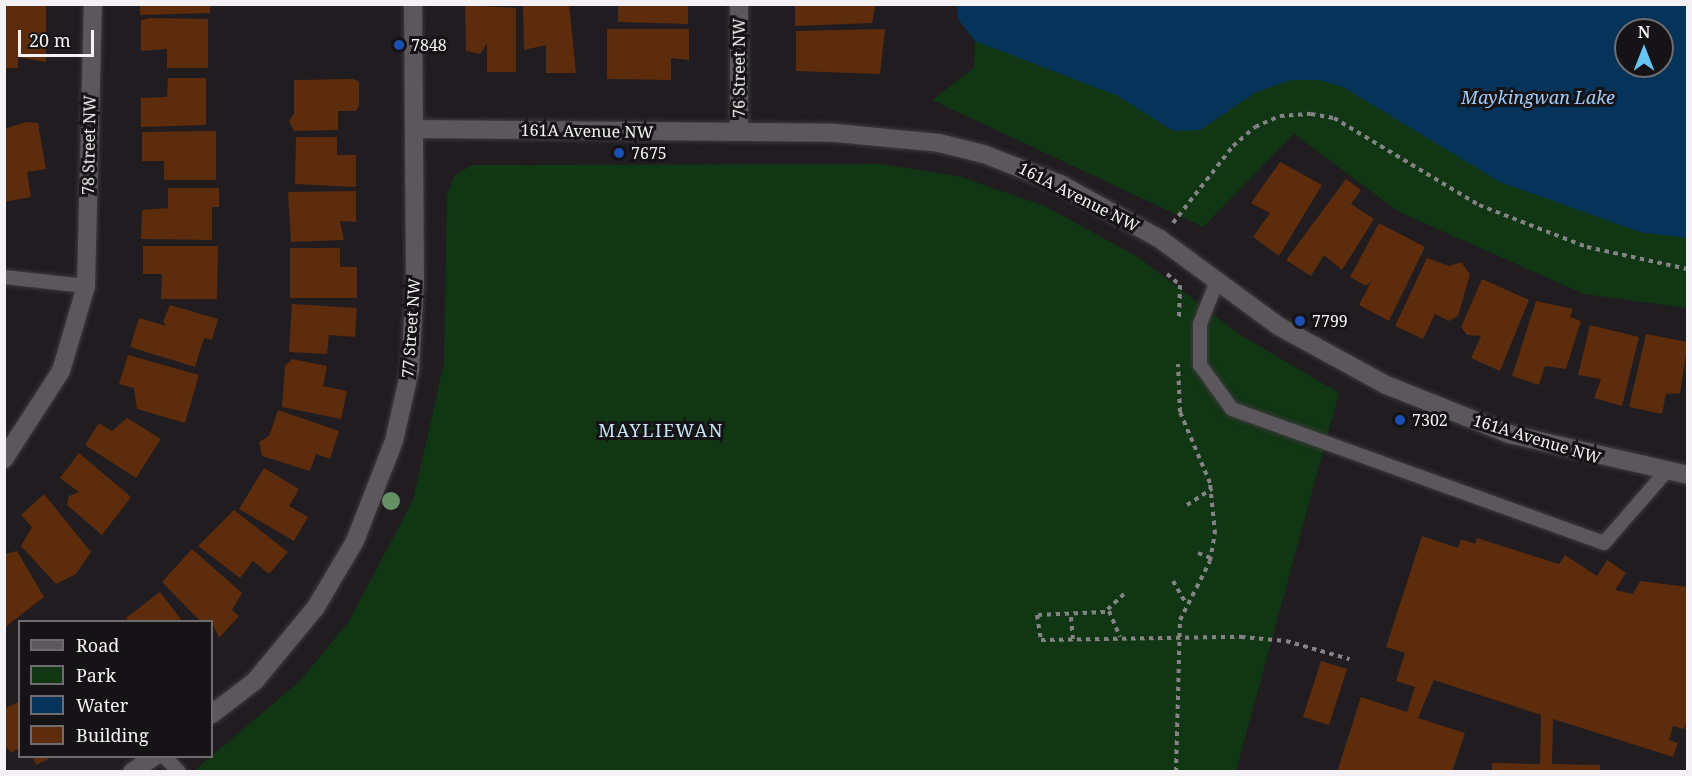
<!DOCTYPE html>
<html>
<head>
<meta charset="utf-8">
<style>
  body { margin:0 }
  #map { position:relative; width:1692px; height:776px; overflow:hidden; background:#201c20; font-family:"Noto Serif",serif }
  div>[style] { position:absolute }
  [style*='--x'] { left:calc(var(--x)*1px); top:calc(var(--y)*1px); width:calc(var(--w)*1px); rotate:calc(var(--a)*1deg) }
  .green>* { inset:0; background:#103613 }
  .water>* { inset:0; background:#053359 }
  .building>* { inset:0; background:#5c2c0c }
  .path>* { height:4px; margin-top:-2px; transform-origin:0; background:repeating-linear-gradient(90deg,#868386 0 4.5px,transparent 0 9px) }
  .roads { filter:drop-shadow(0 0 2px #3d3a3d) drop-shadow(0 0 2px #3d3a3d) }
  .service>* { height:14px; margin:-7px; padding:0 7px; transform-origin:7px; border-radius:7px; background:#5c575c }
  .minor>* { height:18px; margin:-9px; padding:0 9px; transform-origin:9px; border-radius:9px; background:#5c575c }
  .tertiary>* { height:18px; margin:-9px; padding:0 9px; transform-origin:9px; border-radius:9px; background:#5c575c }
  .trees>* { width:18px; height:18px; margin:-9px; border-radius:50%; background:#669167 }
  .dots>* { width:16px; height:16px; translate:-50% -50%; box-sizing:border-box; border:3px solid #161316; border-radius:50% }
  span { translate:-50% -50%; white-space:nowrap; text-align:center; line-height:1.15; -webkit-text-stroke:6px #161316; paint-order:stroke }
  .poi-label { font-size:16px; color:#f4f2f4 }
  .left { translate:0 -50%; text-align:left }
  .street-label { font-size:16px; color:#f4f2f4 }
  .water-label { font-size:18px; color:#a1cdfb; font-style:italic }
  .neighbourhood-label { font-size:18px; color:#c7e6f7; letter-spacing:1.5px }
  .frame { position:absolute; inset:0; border:6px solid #f4f2f4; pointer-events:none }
  .legend { position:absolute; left:18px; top:620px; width:195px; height:138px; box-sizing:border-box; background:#161316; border:2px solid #6f6c6f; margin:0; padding:8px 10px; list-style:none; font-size:18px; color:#f4f2f4 }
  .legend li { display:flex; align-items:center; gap:12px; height:30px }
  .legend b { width:30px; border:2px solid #6f6c6f }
  .north { position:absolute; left:1614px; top:18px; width:60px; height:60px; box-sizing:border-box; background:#161316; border:2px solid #6f6c6f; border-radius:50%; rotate:0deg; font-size:16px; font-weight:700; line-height:24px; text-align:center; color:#f4f2f4 }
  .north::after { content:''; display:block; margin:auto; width:21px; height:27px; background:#68c4f0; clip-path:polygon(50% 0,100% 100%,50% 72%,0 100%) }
  .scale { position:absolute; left:18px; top:30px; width:76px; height:27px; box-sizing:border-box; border:3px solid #f4f2f4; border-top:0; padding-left:8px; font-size:18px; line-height:21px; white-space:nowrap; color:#f4f2f4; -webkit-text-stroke:4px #161316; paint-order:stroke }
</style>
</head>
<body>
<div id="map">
  <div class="green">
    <div style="clip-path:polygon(975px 41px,1169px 82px,1299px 54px,1687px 187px,1687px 308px,1584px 294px,1399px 212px,1294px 134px,1203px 227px,932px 100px,974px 68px)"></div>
    <div style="clip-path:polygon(880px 164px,958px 176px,1045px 206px,1138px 257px,1239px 334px,1339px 393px,1236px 771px,195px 770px,300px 681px,349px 621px,413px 500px,444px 363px,447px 196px,454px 176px,472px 165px)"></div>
  </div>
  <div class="water">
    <div style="clip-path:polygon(evenodd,957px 5px,1687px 5px,1687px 238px,1640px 232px,1500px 182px,1343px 87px,1319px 80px,1291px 80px,1256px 92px,1200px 130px,1173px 131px,1118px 96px,975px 41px,958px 19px,957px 5px,1626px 30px,1662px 30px,1662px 66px,1626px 66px,1626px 30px)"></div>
  </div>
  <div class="building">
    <div style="clip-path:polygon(140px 4px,210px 4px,210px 13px,140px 15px)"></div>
    <div style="clip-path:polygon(523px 4px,569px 4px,576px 73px,546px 73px,546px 45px,524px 50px)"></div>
    <div style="clip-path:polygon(618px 4px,688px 4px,688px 24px,618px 22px)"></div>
    <div style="clip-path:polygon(795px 4px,875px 4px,875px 7px,872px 23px,795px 26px)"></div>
    <div style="clip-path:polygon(4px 5px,46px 5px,46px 62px,18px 57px,18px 68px,4px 68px)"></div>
    <div style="clip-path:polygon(465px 5px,516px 8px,516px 72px,487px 72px,487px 43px,480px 54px,466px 51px)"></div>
    <div style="clip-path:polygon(150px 18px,208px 19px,208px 68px,167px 68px,167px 49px,141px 51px,141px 20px)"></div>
    <div style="clip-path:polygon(607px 29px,689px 29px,689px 60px,671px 58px,671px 80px,607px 79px)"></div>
    <div style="clip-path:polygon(885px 29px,880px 74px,796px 71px,796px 31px)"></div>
    <div style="clip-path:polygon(168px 78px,206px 78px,206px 125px,141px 127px,141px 98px,167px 97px)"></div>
    <div style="clip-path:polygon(353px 79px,359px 82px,359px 105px,356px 111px,338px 111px,338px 130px,294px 131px,289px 121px,294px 114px,294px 80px)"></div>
    <div style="clip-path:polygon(26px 122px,38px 123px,46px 169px,27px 172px,31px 197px,4px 202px,4px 129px)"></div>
    <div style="clip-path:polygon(216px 131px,216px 180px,164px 180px,164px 161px,142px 161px,142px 132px)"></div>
    <div style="clip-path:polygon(296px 137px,337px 137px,337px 155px,356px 155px,356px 187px,295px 184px)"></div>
    <div style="clip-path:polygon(1280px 162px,1322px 185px,1279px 256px,1253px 237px,1270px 213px,1251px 203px)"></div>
    <div style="clip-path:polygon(1346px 179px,1361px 190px,1351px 204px,1374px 219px,1342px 270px,1324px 255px,1311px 276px,1286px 260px)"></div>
    <div style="clip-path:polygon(168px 188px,219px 188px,219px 207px,212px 207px,212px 240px,141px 239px,142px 210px,168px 208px)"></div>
    <div style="clip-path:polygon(356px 191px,356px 222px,340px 221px,344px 240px,291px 242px,288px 192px)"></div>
    <div style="clip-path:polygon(1379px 223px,1425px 247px,1389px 321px,1359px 305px,1371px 282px,1366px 286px,1350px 277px)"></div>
    <div style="clip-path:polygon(143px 246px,218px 246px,217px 299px,161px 299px,162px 274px,143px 274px)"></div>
    <div style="clip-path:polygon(290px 248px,340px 248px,340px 267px,357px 267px,357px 298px,290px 298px)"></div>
    <div style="clip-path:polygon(1427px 258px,1449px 266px,1461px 262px,1470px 274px,1458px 316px,1449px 321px,1435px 314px,1423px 339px,1395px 326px)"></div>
    <div style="clip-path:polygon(1482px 279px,1529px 300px,1500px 371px,1471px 358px,1481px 336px,1467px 335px,1461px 327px)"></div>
    <div style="clip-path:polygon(1536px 301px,1573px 309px,1570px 317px,1581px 321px,1566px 369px,1545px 366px,1539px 385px,1512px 376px)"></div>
    <div style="clip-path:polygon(292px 304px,357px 308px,355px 337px,329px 335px,327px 354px,289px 352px)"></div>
    <div style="clip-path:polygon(170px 305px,218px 319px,212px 340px,204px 338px,195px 367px,130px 347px,139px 318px,166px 326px,163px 321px)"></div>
    <div style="clip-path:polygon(1590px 325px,1639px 337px,1622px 406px,1594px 398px,1601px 379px,1578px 375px)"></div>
    <div style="clip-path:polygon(1646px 334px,1688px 342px,1680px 393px,1666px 394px,1662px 414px,1629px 407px)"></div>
    <div style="clip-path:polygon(128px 355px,199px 375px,185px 423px,137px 409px,134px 388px,119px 384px)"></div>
    <div style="clip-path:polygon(292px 359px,327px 366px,323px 386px,347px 391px,341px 419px,282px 407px,285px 366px)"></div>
    <div style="clip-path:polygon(278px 410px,339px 431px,330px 459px,316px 454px,310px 471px,262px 456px,259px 442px,269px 436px)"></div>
    <div style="clip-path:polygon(127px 418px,161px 439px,136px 478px,85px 445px,99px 423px,112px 431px)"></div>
    <div style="clip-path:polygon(79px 453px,131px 497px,102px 535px,67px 505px,69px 496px,79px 492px,60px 478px)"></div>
    <div style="clip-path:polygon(264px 468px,299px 489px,289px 506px,308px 517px,294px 541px,239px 509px)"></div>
    <div style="clip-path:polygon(44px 494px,91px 552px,76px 574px,56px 584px,21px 546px,32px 527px,21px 515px)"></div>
    <div style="clip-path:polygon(234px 510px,288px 552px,269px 574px,253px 561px,240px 578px,198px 546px)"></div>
    <div style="clip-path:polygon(1422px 536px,1458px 548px,1461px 539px,1475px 544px,1477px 538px,1559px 564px,1565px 555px,1597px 576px,1607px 560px,1626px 573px,1615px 590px,1633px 594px,1640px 581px,1688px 587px,1688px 719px,1684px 729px,1673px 726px,1669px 740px,1678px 743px,1673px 757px,1553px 719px,1552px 764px,1600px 765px,1600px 772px,1492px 772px,1492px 763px,1540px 764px,1541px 715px,1434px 680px,1418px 718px,1465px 733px,1452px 772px,1337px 772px,1361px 697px,1407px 712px,1415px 687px,1396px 681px,1405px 653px,1386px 647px)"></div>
    <div style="clip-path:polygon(192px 549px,242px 593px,232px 610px,239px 616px,219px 638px,212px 622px,201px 622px,162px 582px)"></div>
    <div style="clip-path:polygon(17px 551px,44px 597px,4px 628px,4px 554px)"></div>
    <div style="clip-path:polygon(160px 592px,183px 622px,129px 622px,126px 618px)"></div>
    <div style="clip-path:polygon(1321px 661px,1347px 669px,1329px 725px,1303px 717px)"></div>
    <div style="clip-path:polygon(20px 701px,20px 748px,11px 752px,4px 745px,4px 709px)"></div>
    <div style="clip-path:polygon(32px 756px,54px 756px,36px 765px)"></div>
  </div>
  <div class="path">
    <div style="--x:1173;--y:223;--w:98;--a:-52.1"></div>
    <div style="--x:1233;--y:146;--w:29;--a:-41"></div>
    <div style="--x:1255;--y:127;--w:27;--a:-24"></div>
    <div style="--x:1280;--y:116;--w:31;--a:-4"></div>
    <div style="--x:1311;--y:114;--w:23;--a:10"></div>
    <div style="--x:1334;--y:118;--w:169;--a:31"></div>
    <div style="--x:1479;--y:205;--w:116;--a:21.3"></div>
    <div style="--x:1587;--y:247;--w:103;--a:12.3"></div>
    <div style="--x:1167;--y:274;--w:17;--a:40"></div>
    <div style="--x:1180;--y:285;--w:35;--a:92"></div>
    <div style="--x:1187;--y:505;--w:30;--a:-33"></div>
    <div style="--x:1198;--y:553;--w:14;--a:21"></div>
    <div style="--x:1173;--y:581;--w:24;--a:60"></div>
    <div style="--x:1124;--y:594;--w:26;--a:137"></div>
    <div style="--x:1105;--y:612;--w:68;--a:177.5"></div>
    <div style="--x:1037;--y:615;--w:25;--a:81"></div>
    <div style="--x:1041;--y:640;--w:200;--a:-0.9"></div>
    <div style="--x:1241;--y:637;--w:45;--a:5.1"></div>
    <div style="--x:1286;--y:641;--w:66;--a:15.9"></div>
    <div style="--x:1109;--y:611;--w:28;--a:67"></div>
    <div style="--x:1071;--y:617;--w:22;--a:85"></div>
    <div style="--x:1176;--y:772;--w:152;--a:-88.5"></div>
    <div style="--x:1180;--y:620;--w:66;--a:-63"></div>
    <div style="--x:1210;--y:561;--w:27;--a:-80"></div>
    <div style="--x:1215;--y:534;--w:51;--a:-95.6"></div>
    <div style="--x:1210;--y:483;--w:77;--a:-112.9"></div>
    <div style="--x:1180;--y:412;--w:48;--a:-92.4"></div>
  </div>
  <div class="roads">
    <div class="service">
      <div style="--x:4;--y:277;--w:82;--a:6.3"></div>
      <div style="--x:1217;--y:281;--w:46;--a:111.6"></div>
      <div style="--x:1200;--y:324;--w:41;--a:90"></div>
      <div style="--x:1200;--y:365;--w:54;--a:54"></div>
      <div style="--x:1232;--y:409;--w:395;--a:19.8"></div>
      <div style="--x:1604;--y:543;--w:91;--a:-49"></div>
      <div style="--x:164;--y:756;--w:22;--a:47"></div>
    </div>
    <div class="minor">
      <div style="--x:739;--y:132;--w:128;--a:-90"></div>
      <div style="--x:4;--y:459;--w:105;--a:-57.1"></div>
      <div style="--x:61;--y:371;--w:89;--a:-73.6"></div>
      <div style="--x:86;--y:286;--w:282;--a:-88.6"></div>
    </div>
    <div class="tertiary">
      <div style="--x:414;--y:129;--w:422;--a:0.5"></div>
      <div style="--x:836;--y:133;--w:103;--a:5.5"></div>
      <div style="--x:939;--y:143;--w:46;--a:13.7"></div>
      <div style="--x:984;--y:154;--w:82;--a:21.5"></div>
      <div style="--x:1060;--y:184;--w:114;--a:28.8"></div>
      <div style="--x:1160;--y:239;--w:149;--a:36.3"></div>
      <div style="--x:1280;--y:327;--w:121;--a:28.7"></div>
      <div style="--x:1386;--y:385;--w:132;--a:21.7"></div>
      <div style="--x:1509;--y:434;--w:184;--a:12.9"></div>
      <div style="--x:212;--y:714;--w:54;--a:-37.5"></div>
      <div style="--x:255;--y:681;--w:96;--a:-50.5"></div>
      <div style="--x:316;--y:607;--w:77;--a:-59.4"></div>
      <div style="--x:355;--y:541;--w:107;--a:-68.7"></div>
      <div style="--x:394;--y:441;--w:73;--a:-77.3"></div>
      <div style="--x:410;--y:370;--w:87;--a:-86.7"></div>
      <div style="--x:415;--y:283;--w:279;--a:-90.4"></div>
      <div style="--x:132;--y:772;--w:28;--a:-35"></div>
    </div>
  </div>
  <div class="trees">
    <div style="left:391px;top:501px"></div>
  </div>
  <div class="dots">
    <div style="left:399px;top:45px;background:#1a4fb4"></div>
    <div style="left:619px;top:153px;background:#1a4fb4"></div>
    <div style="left:1300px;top:321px;background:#1a4fb4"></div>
    <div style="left:1400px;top:420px;background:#1a4fb4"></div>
  </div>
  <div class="poi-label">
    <span class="left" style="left:411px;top:45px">7848</span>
    <span class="left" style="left:631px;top:153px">7675</span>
    <span class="left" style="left:1312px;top:321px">7799</span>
    <span class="left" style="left:1412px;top:420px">7302</span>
  </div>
  <div class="street-label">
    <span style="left:739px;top:68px;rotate:-90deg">76 Street NW</span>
    <span style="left:587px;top:131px;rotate:1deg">161A Avenue NW</span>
    <span style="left:89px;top:145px;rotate:-89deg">78 Street NW</span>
    <span style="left:1079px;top:197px;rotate:27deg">161A Avenue NW</span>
    <span style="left:411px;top:328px;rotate:-86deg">77 Street NW</span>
    <span style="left:1537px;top:439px;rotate:17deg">161A Avenue NW</span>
  </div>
  <div class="water-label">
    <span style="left:1538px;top:97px">Maykingwan Lake</span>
  </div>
  <div class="neighbourhood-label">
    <span style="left:661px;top:430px">MAYLIEWAN</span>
  </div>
  <div class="frame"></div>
  <ul class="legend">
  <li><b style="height:8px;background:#5c575c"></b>Road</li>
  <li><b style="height:16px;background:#103613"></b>Park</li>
  <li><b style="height:16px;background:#053359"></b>Water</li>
  <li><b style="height:16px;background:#5c2c0c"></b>Building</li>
  </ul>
  <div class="north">N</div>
  <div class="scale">20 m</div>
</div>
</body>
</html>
